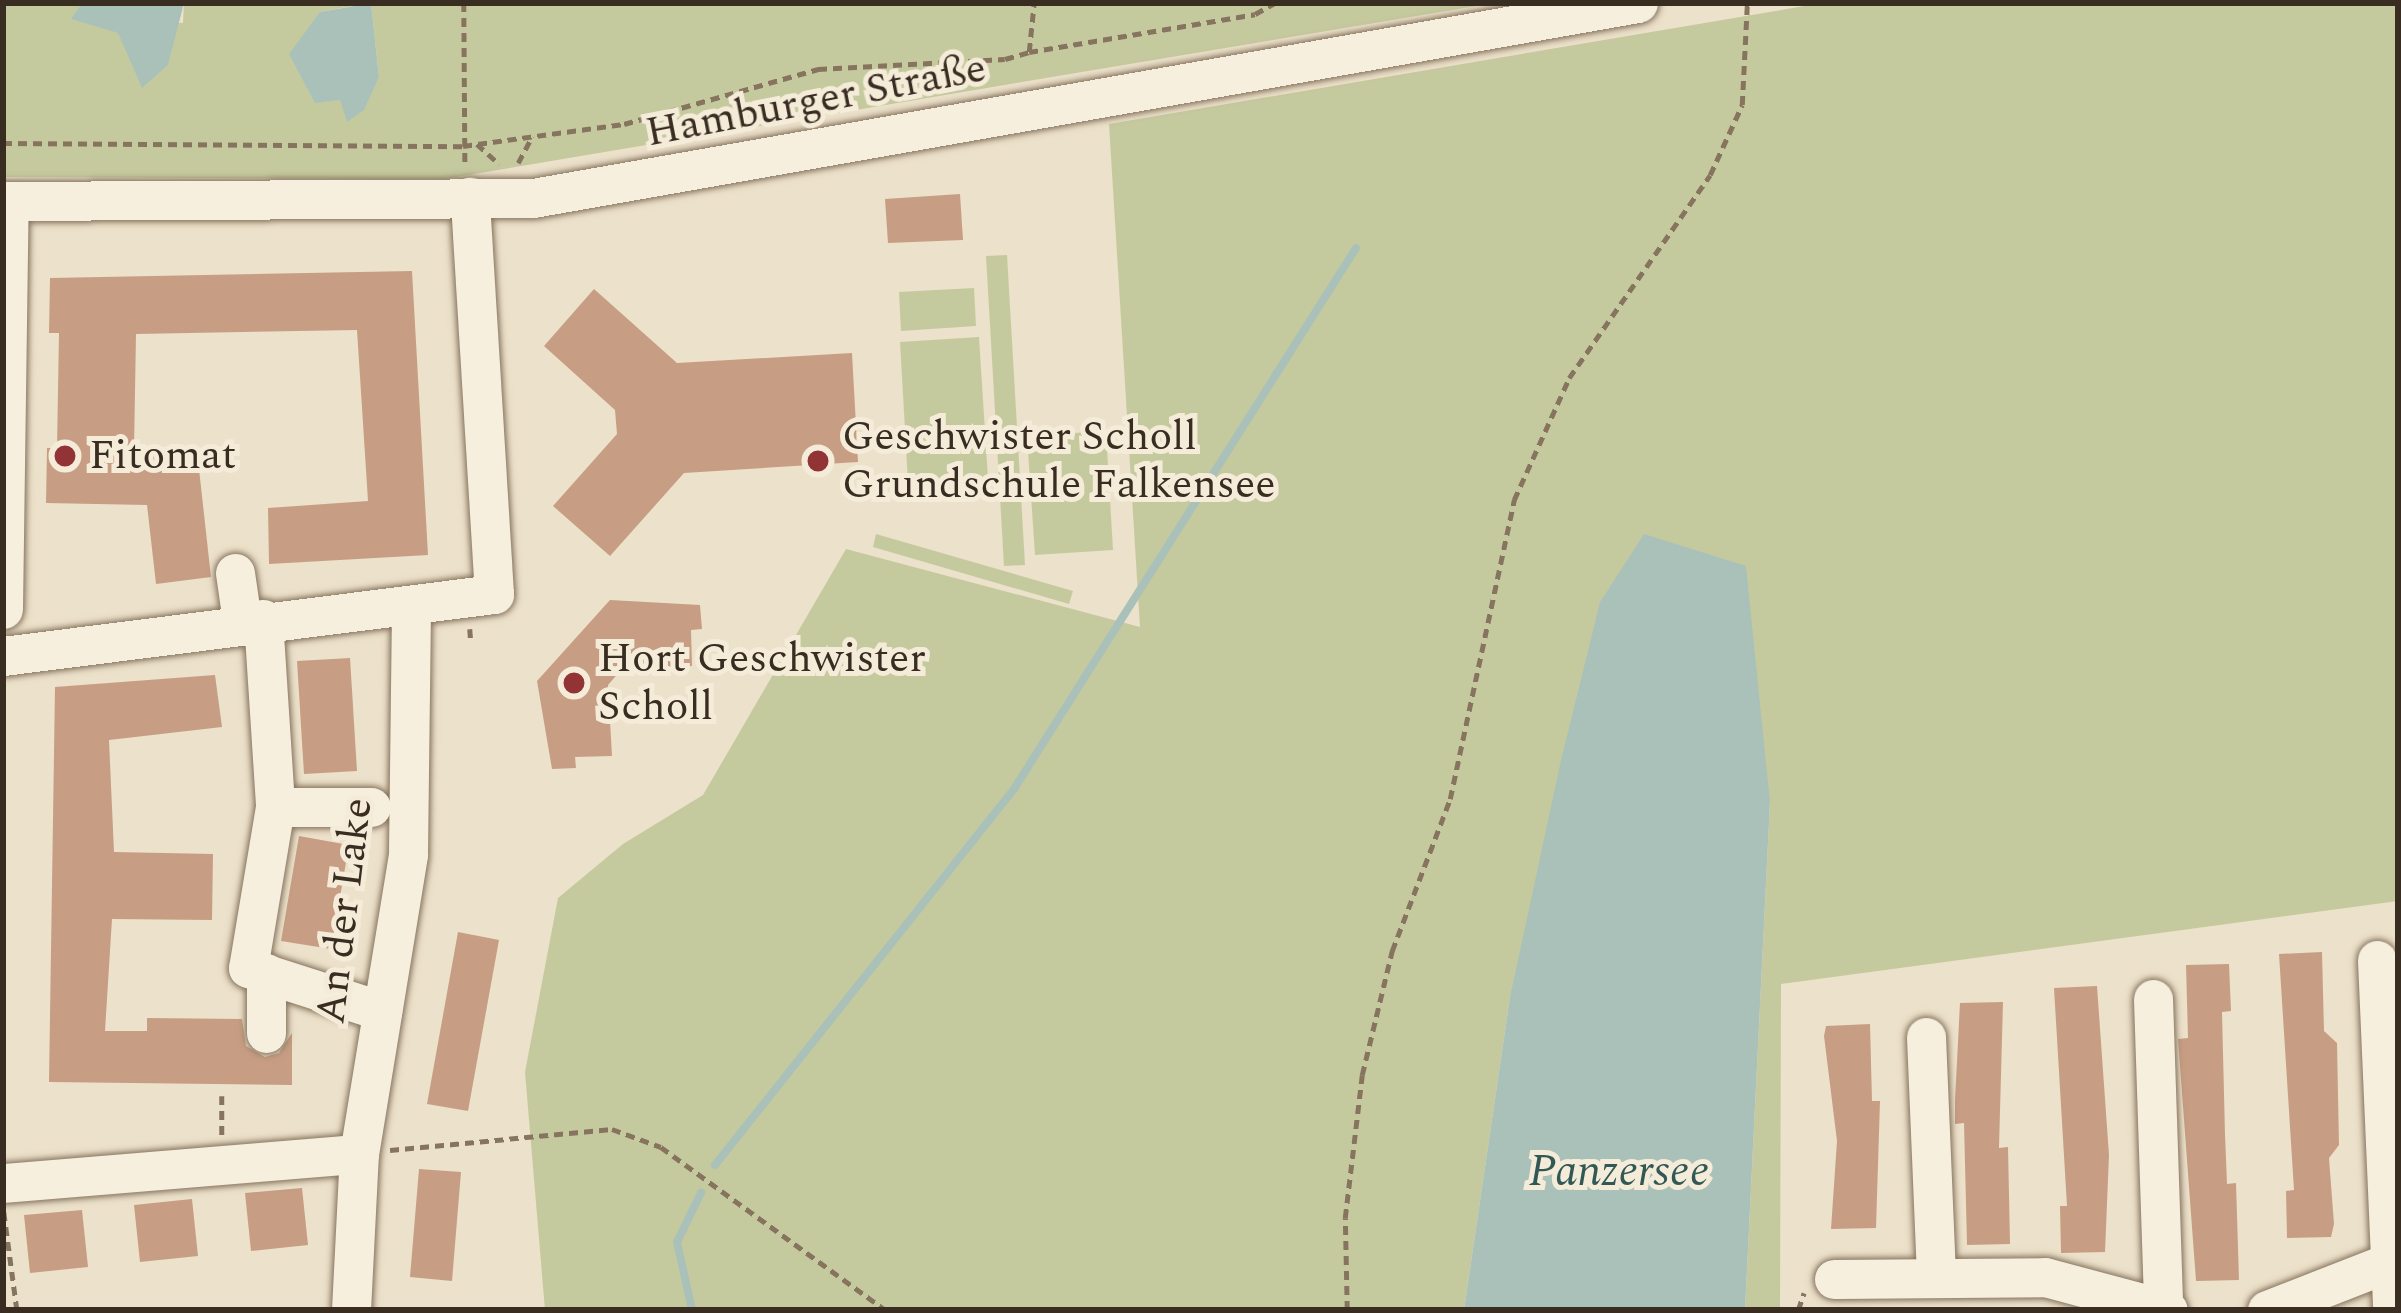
<!DOCTYPE html>
<html>
<head>
<meta charset="utf-8">
<style>
  body { margin:0 }
  #map { position:relative; width:2401px; height:1313px; overflow:hidden; background:#ece1ca; font-family:Spectral,serif }
  div>[style] { position:absolute }
  [style*='--x'] { left:calc(var(--x)*1px); top:calc(var(--y)*1px); width:calc(var(--w)*1px); rotate:calc(var(--a)*1deg) }
  .green>* { inset:0; background:#c5ca9e }
  .water>* { inset:0; background:#aac1ba }
  .stream>* { height:8px; margin:-4px; padding:0 4px; transform-origin:4px; border-radius:4px; background:#aac1ba }
  .building>* { inset:0; background:#c79e83 }
  .path>* { height:4.5px; margin-top:-2.25px; transform-origin:0; background:repeating-linear-gradient(90deg,#87745f 0 9px,transparent 0 15px) }
  .roads { filter:drop-shadow(0 0 3px #87745f) drop-shadow(0 0 3px #87745f) }
  .minor>* { height:39px; margin:-19.5px; padding:0 19.5px; transform-origin:19.5px; border-radius:19.5px; background:#f7efdd }
  .dots>* { width:33px; height:33px; translate:-50% -50%; box-sizing:border-box; border:6px solid #f4ecd9; border-radius:50% }
  span { translate:-50% -50%; white-space:nowrap; text-align:center; line-height:1.15; -webkit-text-stroke:10px #f4ecd9; paint-order:stroke }
  .street-label { font-size:42px; color:#392d22 }
  .poi-label { font-size:42px; color:#392d22 }
  .left { translate:0 -50%; text-align:left }
  .water-label { font-size:45px; color:#325855; font-style:italic }
  .frame { position:absolute; inset:0; border:6px solid #392d22; pointer-events:none }
</style>
</head>
<body>
<div id="map">
  <div class="green">
    <div style="clip-path:polygon(3px 3px,82px 3px,72px 19px,183px 23px,184px 3px,368px 3px,320px 12px,379px 77px,371px 3px,1494px 3px,444px 179px,3px 177px)"></div>
    <div style="clip-path:polygon(1822px 3px,2398px 3px,2398px 901px,1781px 984px,1780px 1310px,1745px 1310px,1770px 802px,1510px 997px,1464px 1310px,545px 1310px,525px 1072px,558px 898px,623px 844px,703px 795px,846px 549px,1140px 627px,1109px 124px)"></div>
    <div style="clip-path:polygon(1007px 255px,1025px 565px,1004px 566px,986px 256px)"></div>
    <div style="clip-path:polygon(974px 288px,976px 326px,901px 331px,899px 292px)"></div>
    <div style="clip-path:polygon(979px 337px,989px 495px,909px 500px,900px 342px)"></div>
    <div style="clip-path:polygon(1106px 431px,1113px 550px,1035px 555px,1027px 436px)"></div>
    <div style="clip-path:polygon(876px 534px,1073px 591px,1069px 604px,873px 547px)"></div>
  </div>
  <div class="water">
    <div style="clip-path:polygon(82px 3px,184px 3px,168px 65px,142px 88px,118px 33px,71px 19px)"></div>
    <div style="clip-path:polygon(371px 3px,379px 77px,364px 110px,347px 122px,340px 100px,315px 103px,289px 54px,320px 12px)"></div>
    <div style="clip-path:polygon(1644px 534px,1746px 566px,1770px 802px,1745px 1310px,1464px 1310px,1510px 997px,1561px 760px,1600px 602px)"></div>
  </div>
  <div class="stream">
    <div style="--x:715;--y:1165;--w:480;--a:-51.5"></div>
    <div style="--x:1014;--y:789;--w:640;--a:-57.7"></div>
    <div style="--x:692;--y:1310;--w:70;--a:-102.4"></div>
    <div style="--x:677;--y:1242;--w:55;--a:-63.9"></div>
  </div>
  <div class="building">
    <div style="clip-path:polygon(960px 194px,963px 240px,888px 243px,885px 199px)"></div>
    <div style="clip-path:polygon(412px 271px,428px 555px,269px 564px,268px 508px,368px 501px,357px 330px,136px 334px,134px 449px,186px 450px,186px 462px,198px 460px,211px 577px,156px 584px,147px 505px,46px 503px,47px 448px,57px 448px,59px 333px,49px 333px,50px 278px)"></div>
    <div style="clip-path:polygon(594px 289px,677px 363px,852px 353px,858px 462px,684px 473px,610px 556px,553px 506px,617px 434px,615px 410px,544px 346px)"></div>
    <div style="clip-path:polygon(610px 600px,700px 605px,702px 629px,691px 630px,692px 666px,621px 670px,608px 685px,612px 756px,575px 757px,576px 768px,552px 769px,537px 681px)"></div>
    <div style="clip-path:polygon(350px 658px,357px 771px,304px 774px,297px 661px)"></div>
    <div style="clip-path:polygon(215px 675px,222px 727px,109px 740px,114px 852px,213px 854px,212px 920px,112px 919px,105px 1031px,147px 1031px,147px 1018px,242px 1019px,246px 1046px,265px 1057px,279px 1053px,292px 1033px,292px 1085px,49px 1082px,55px 687px)"></div>
    <div style="clip-path:polygon(299px 836px,349px 845px,331px 949px,281px 941px)"></div>
    <div style="clip-path:polygon(458px 932px,499px 940px,468px 1111px,427px 1104px)"></div>
    <div style="clip-path:polygon(2322px 952px,2324px 1031px,2337px 1043px,2339px 1145px,2329px 1158px,2334px 1224px,2331px 1237px,2287px 1238px,2286px 1191px,2294px 1190px,2279px 954px)"></div>
    <div style="clip-path:polygon(2229px 964px,2231px 1011px,2222px 1012px,2225px 1134px,2227px 1184px,2236px 1183px,2239px 1280px,2196px 1281px,2178px 1039px,2188px 1038px,2186px 965px)"></div>
    <div style="clip-path:polygon(2097px 986px,2109px 1155px,2105px 1252px,2061px 1253px,2060px 1206px,2067px 1206px,2054px 988px)"></div>
    <div style="clip-path:polygon(2003px 1002px,1999px 1148px,2008px 1147px,2010px 1244px,1967px 1245px,1964px 1123px,1955px 1124px,1955px 1100px,1960px 1003px)"></div>
    <div style="clip-path:polygon(1870px 1024px,1872px 1101px,1880px 1101px,1876px 1228px,1831px 1229px,1837px 1141px,1824px 1036px,1826px 1026px)"></div>
    <div style="clip-path:polygon(419px 1169px,461px 1172px,452px 1281px,410px 1277px)"></div>
    <div style="clip-path:polygon(302px 1188px,308px 1245px,251px 1251px,245px 1193px)"></div>
    <div style="clip-path:polygon(192px 1199px,198px 1256px,140px 1262px,134px 1205px)"></div>
    <div style="clip-path:polygon(82px 1210px,88px 1267px,30px 1273px,24px 1215px)"></div>
  </div>
  <div class="path">
    <div style="--x:464;--y:3;--w:162;--a:89.6"></div>
    <div style="--x:1029;--y:52;--w:229;--a:-9.5"></div>
    <div style="--x:1255;--y:14;--w:23;--a:-29"></div>
    <div style="--x:3;--y:143;--w:460;--a:0.4"></div>
    <div style="--x:463;--y:146;--w:162;--a:-7.8"></div>
    <div style="--x:624;--y:124;--w:202;--a:-15.8"></div>
    <div style="--x:818;--y:69;--w:187;--a:-3.1"></div>
    <div style="--x:1005;--y:59;--w:25;--a:-16"></div>
    <div style="--x:1029;--y:52;--w:49;--a:-84.2"></div>
    <div style="--x:477;--y:144;--w:30;--a:42"></div>
    <div style="--x:518;--y:163;--w:30;--a:-62"></div>
    <div style="--x:470;--y:629;--w:14;--a:86"></div>
    <div style="--x:222;--y:1096;--w:39;--a:90"></div>
    <div style="--x:390;--y:1150;--w:223;--a:-5.4"></div>
    <div style="--x:612;--y:1129;--w:52;--a:20.2"></div>
    <div style="--x:661;--y:1147;--w:277;--a:36"></div>
    <div style="--x:4;--y:1212;--w:99;--a:82.4"></div>
    <div style="--x:1347;--y:1310;--w:92;--a:-91.2"></div>
    <div style="--x:1345;--y:1218;--w:144;--a:-83.2"></div>
    <div style="--x:1362;--y:1075;--w:128;--a:-76.4"></div>
    <div style="--x:1392;--y:951;--w:163;--a:-69.1"></div>
    <div style="--x:1450;--y:799;--w:306;--a:-77.9"></div>
    <div style="--x:1514;--y:500;--w:134;--a:-65.7"></div>
    <div style="--x:1569;--y:378;--w:247;--a:-55.2"></div>
    <div style="--x:1710;--y:175;--w:77;--a:-65.4"></div>
    <div style="--x:1742;--y:105;--w:100;--a:-87.1"></div>
    <div style="--x:1798;--y:1310;--w:18;--a:-71"></div>
  </div>
  <div class="roads">
    <div class="minor">
      <div style="--x:3;--y:201;--w:530;--a:-0.32"></div>
      <div style="--x:533;--y:198;--w:1122;--a:-10.01"></div>
      <div style="--x:235;--y:573;--w:49;--a:81.7"></div>
      <div style="--x:3;--y:609;--w:408;--a:-89.2"></div>
      <div style="--x:263;--y:619;--w:188;--a:86.3"></div>
      <div style="--x:275;--y:807;--w:163;--a:99.5"></div>
      <div style="--x:248;--y:968;--w:141;--a:17.8"></div>
      <div style="--x:3;--y:656;--w:495;--a:-7.2"></div>
      <div style="--x:494;--y:594;--w:398;--a:-93.5"></div>
      <div style="--x:275;--y:807;--w:96;--a:0"></div>
      <div style="--x:2377;--y:960;--w:350;--a:87.5"></div>
      <div style="--x:2153;--y:999;--w:308;--a:88.1"></div>
      <div style="--x:266;--y:1033;--w:60;--a:-90"></div>
      <div style="--x:1926;--y:1037;--w:238;--a:87.6"></div>
      <div style="--x:3;--y:1183;--w:357;--a:-4.7"></div>
      <div style="--x:1834;--y:1279;--w:211;--a:-0.5"></div>
      <div style="--x:2045;--y:1277;--w:127;--a:15"></div>
      <div style="--x:351;--y:1310;--w:156;--a:-87.1"></div>
      <div style="--x:359;--y:1154;--w:304;--a:-80.7"></div>
      <div style="--x:408;--y:854;--w:247;--a:-89.3"></div>
      <div style="--x:2267;--y:1310;--w:141;--a:-21.3"></div>
    </div>
  </div>
  <div class="dots">
    <div style="left:65px;top:456px;background:#923436"></div>
    <div style="left:818px;top:461px;background:#923436"></div>
    <div style="left:574px;top:683px;background:#923436"></div>
  </div>
  <div class="street-label">
    <span style="left:816px;top:101px;rotate:-11deg">Hamburger Straße</span>
    <span style="left:345px;top:911px;rotate:-83deg">An der Lake</span>
  </div>
  <div class="poi-label">
    <span class="left" style="left:842px;top:461px">Geschwister Scholl<br>Grundschule Falkensee</span>
    <span class="left" style="left:89px;top:456px">Fitomat</span>
    <span class="left" style="left:598px;top:683px">Hort Geschwister<br>Scholl</span>
  </div>
  <div class="water-label">
    <span style="left:1619px;top:1172px">Panzersee</span>
  </div>
  <div class="frame"></div>
</div>
</body>
</html>
